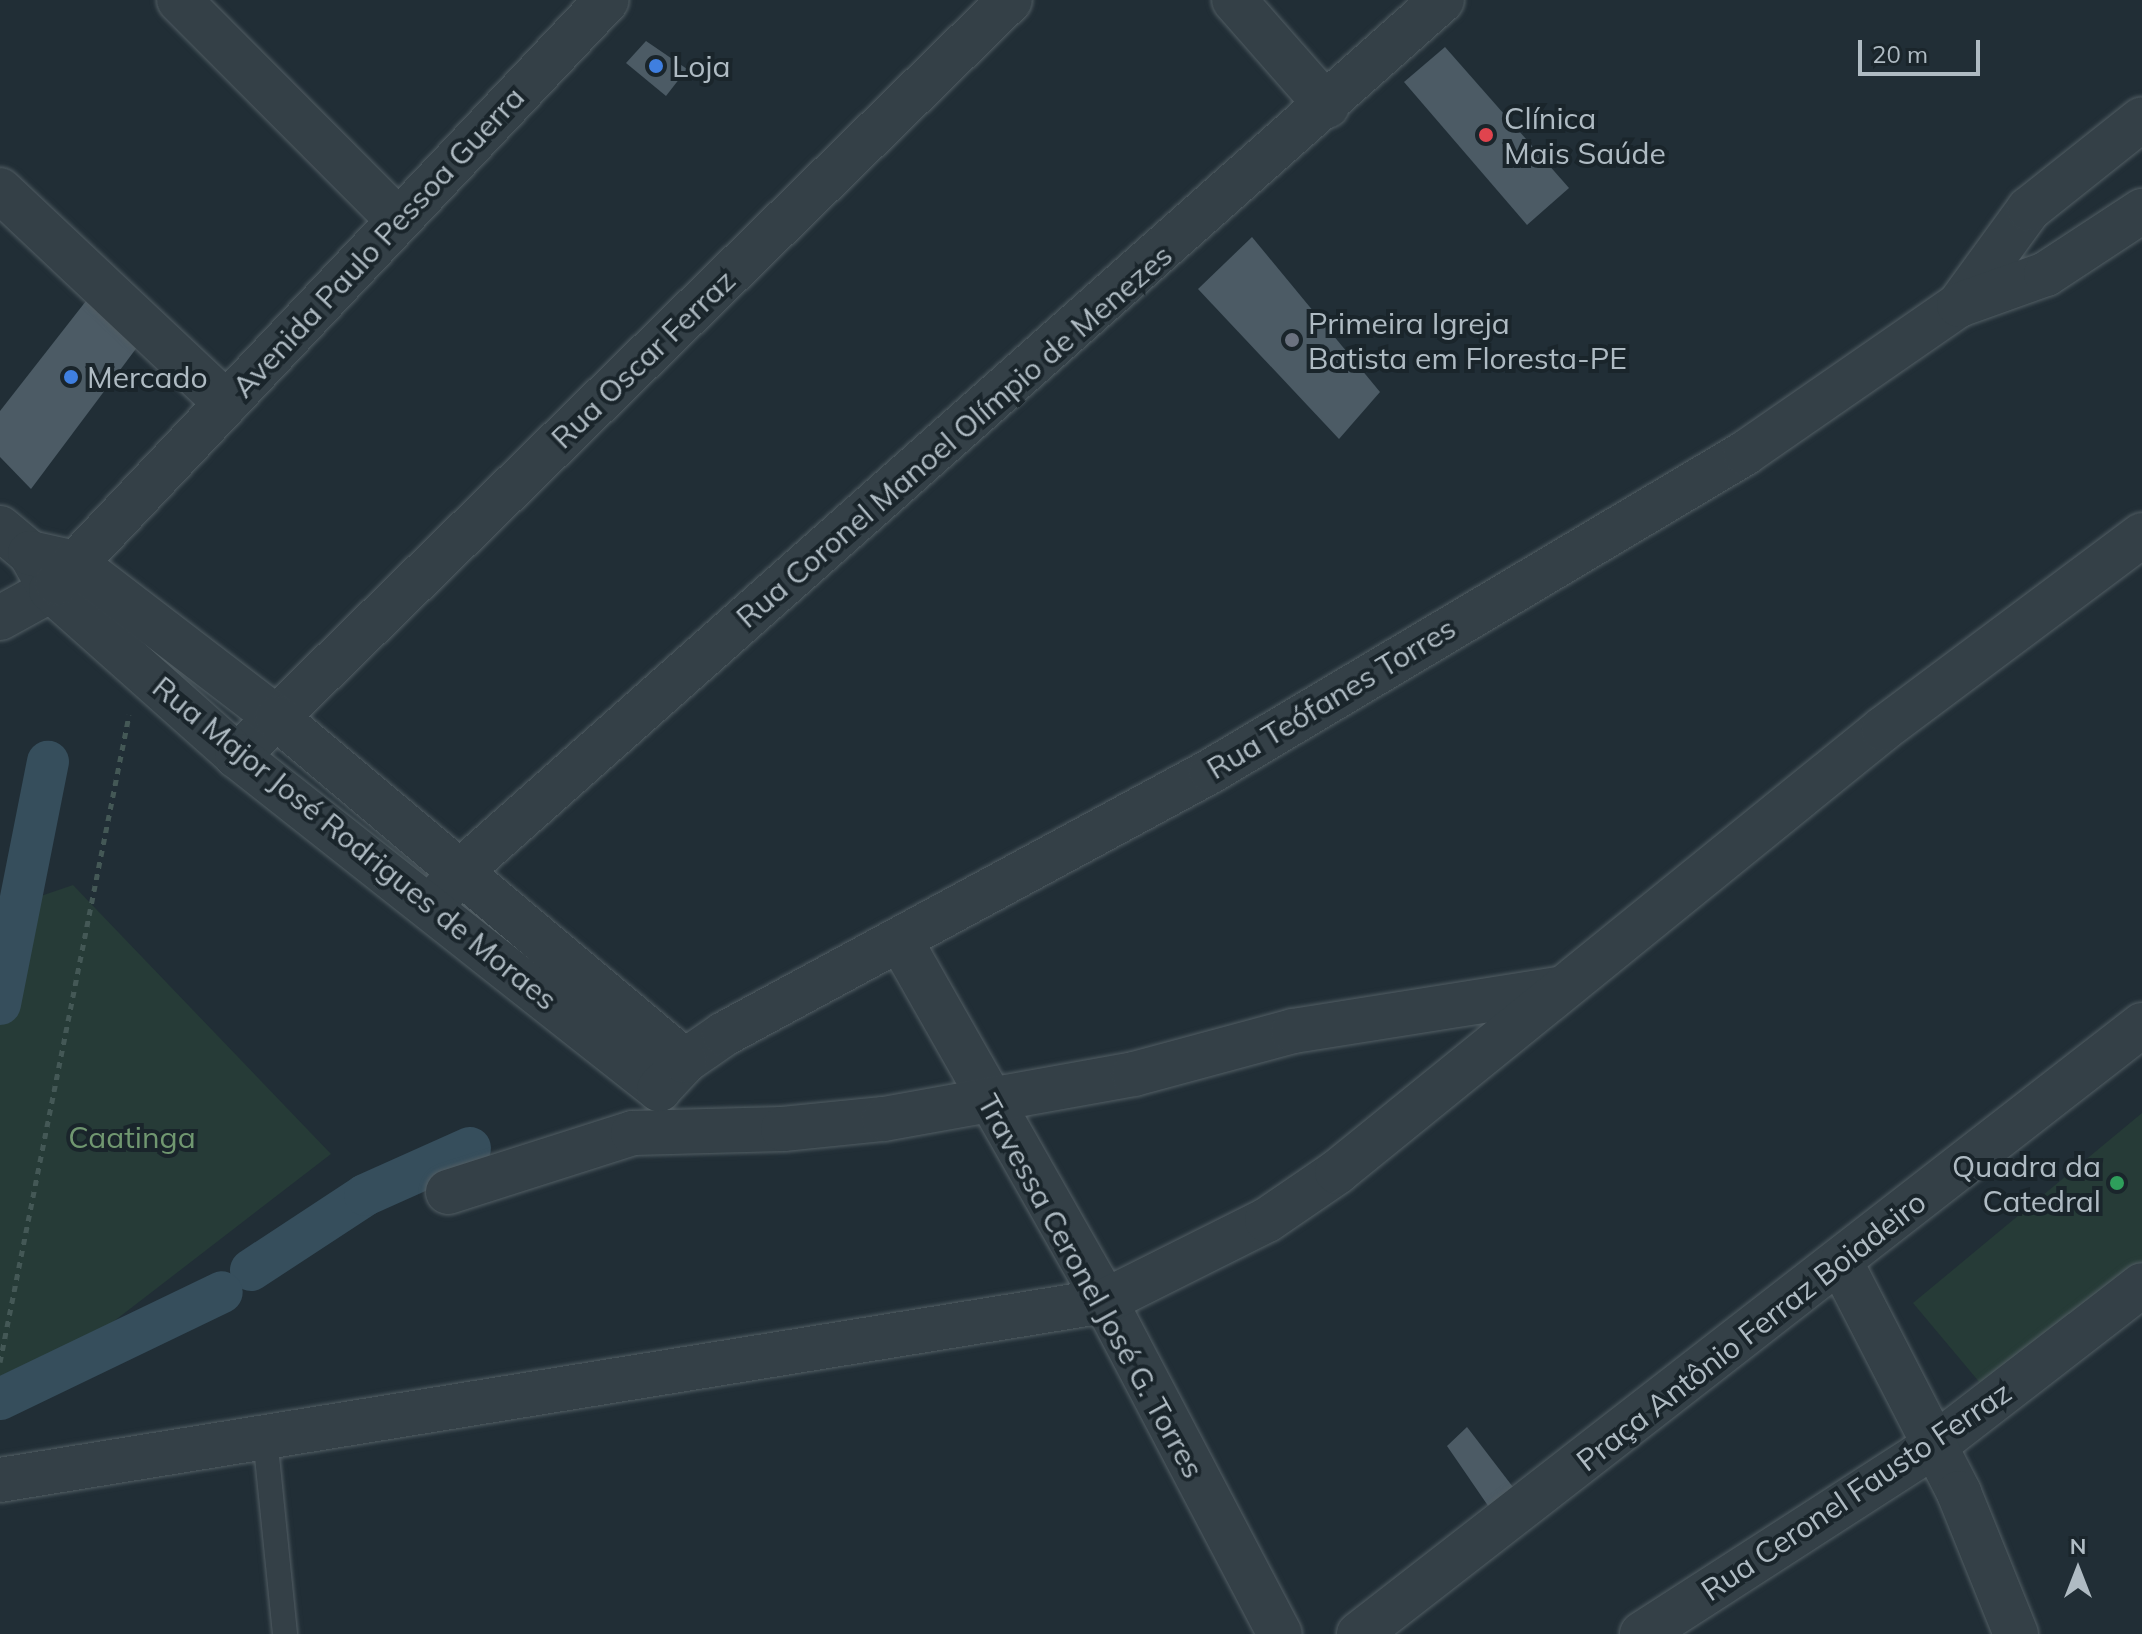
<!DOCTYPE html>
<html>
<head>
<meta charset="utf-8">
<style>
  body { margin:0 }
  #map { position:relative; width:2142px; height:1634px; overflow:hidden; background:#212e36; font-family:Mulish,sans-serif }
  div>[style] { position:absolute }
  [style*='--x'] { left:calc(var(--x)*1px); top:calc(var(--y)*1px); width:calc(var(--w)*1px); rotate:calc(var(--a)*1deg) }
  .green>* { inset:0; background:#263b37 }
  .canal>* { height:42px; margin:-21px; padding:0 21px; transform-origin:21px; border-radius:21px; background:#364e5c }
  .building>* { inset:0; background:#4c5b65 }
  .path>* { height:5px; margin-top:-2.5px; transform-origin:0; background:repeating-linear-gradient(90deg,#445856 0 6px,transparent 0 12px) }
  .roads { filter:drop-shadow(0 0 2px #525e64) drop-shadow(0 0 2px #525e64) }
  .service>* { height:24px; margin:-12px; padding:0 12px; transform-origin:12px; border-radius:12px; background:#344047 }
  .minor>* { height:44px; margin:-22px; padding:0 22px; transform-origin:22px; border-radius:22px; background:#344047 }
  .tertiary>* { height:44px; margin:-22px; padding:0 22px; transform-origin:22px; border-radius:22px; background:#344047 }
  .dots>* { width:22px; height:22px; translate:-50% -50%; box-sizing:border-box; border:4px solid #1a252b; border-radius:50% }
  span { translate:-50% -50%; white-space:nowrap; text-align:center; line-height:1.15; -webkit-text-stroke:8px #1a252b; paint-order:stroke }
  .poi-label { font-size:30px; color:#afbbc3 }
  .left { translate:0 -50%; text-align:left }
  .right { translate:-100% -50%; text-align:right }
  .street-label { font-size:30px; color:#afbbc3 }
  .park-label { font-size:30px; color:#709770 }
  .north { position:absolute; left:2038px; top:1530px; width:80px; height:80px; -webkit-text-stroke:6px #1a252b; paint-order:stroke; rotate:0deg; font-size:22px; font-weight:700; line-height:32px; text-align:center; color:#afbbc3 }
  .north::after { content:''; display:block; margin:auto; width:28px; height:36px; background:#afbbc3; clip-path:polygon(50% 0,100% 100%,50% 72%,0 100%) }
  .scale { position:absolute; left:1858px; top:40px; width:122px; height:36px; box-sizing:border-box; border:4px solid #afbbc3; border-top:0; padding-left:10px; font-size:24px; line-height:28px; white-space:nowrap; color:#afbbc3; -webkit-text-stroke:6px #1a252b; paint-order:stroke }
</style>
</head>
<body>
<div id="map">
  <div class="green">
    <div style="clip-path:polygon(73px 885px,331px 1154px,0 1409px,0 910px)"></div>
    <div style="clip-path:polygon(2142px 1113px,2142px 1280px,1996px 1402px,1913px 1303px)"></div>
  </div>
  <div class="canal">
    <div style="--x:0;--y:1004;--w:247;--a:-78.8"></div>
    <div style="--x:251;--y:1270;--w:136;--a:-33.3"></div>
    <div style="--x:365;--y:1195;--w:115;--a:-24.1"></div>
    <div style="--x:0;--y:1399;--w:246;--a:-25.7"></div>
  </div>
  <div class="building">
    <div style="clip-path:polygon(646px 41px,687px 69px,666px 96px,626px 63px)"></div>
    <div style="clip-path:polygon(1445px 47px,1569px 188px,1527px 225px,1404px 82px)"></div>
    <div style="clip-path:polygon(1252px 237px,1380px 392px,1339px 439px,1198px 289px)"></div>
    <div style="clip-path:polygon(86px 301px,141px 342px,31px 489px,0 457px,0 411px)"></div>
    <div style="clip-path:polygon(1467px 1427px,1516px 1491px,1493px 1513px,1447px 1446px)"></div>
  </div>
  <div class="path">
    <div style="--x:0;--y:1362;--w:660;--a:-78.72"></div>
  </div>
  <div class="roads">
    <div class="service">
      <div style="--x:265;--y:1437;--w:198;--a:84.2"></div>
    </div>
    <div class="minor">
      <div style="--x:179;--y:0;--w:310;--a:45.1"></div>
      <div style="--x:1234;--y:0;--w:141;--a:48.7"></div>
      <div style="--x:0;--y:190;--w:311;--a:43.3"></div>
      <div style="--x:0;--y:618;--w:58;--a:-28.8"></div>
      <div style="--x:237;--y:756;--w:1081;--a:-44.36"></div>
      <div style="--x:430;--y:907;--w:50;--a:-49"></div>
      <div style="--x:463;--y:869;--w:1309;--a:-41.59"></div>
      <div style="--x:900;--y:940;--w:415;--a:60.4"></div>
      <div style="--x:1105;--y:1301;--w:376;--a:62.3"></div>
      <div style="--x:448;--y:1192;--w:194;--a:-17.7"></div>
      <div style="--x:633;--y:1133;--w:150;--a:-1.5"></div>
      <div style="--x:783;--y:1129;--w:101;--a:-5.7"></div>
      <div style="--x:884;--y:1119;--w:254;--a:-10.2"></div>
      <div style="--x:1134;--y:1074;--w:165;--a:-15.1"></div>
      <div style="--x:1293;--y:1031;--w:267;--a:-9"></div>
      <div style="--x:0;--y:1480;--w:1119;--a:-9.2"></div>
      <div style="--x:1105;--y:1301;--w:181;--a:-26.6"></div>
      <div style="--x:1267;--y:1220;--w:85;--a:-34.4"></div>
      <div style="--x:1337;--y:1172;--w:703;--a:-39.05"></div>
      <div style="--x:1883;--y:729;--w:324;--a:-36.8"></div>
      <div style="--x:1359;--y:1634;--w:992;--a:-37.87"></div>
      <div style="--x:1642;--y:1634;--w:347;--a:-32.8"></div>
      <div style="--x:1934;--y:1446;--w:263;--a:-37.7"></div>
    </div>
    <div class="tertiary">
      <div style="--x:1959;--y:305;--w:119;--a:-53.9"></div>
      <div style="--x:2029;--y:209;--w:144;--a:-38.5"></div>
      <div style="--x:0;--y:528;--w:39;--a:40"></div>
      <div style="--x:30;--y:553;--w:43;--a:60.4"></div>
      <div style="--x:51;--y:590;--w:249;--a:41.7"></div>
      <div style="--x:237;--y:756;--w:538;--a:38.28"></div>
      <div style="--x:659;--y:1089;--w:38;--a:-47"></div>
      <div style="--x:685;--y:1061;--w:47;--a:-34.7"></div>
      <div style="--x:724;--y:1034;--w:553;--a:-28.37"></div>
      <div style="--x:1211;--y:771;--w:622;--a:-30.77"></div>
      <div style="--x:1745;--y:453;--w:260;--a:-34.7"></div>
      <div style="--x:1959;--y:305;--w:92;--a:-19.6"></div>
      <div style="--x:2046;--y:274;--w:115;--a:-33.3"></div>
      <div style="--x:30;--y:553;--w:46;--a:12.5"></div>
      <div style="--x:75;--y:563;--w:255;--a:37.5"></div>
      <div style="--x:277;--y:718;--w:533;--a:40.05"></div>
      <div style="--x:57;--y:583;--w:801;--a:-46.67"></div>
      <div style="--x:1841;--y:1263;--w:259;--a:62.8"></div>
      <div style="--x:1959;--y:1493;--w:152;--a:68"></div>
    </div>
  </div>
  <div class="dots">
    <div style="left:656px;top:66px;background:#3f7fe0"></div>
    <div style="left:1486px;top:135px;background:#e0444e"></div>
    <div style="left:1292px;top:340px;background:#6b7280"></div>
    <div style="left:71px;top:377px;background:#3f7fe0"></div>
    <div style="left:2117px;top:1183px;background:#2e9e5b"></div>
  </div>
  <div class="poi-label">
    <span class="left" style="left:672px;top:66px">Loja</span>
    <span class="left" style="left:1504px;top:135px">Clínica<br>Mais Saúde</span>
    <span class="left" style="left:1308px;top:340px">Primeira Igreja<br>Batista em Floresta-PE</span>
    <span class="left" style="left:87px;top:377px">Mercado</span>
    <span class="right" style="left:2101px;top:1183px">Quadra da<br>Catedral</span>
  </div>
  <div class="street-label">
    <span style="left:378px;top:242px;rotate:-47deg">Avenida Paulo Pessoa Guerra</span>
    <span style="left:643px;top:359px;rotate:-44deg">Rua Oscar Ferraz</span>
    <span style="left:954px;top:436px;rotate:-41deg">Rua Coronel Manoel Olímpio de Menezes</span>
    <span style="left:1331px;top:698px;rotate:-31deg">Rua Teófanes Torres</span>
    <span style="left:355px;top:843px;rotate:39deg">Rua Major José Rodrigues de Moraes</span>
    <span style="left:1091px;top:1286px;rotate:61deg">Travessa Ceronel José G. Torres</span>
    <span style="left:1751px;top:1331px;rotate:-38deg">Praça Antônio Ferraz Boiadeiro</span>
    <span style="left:1856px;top:1491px;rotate:-34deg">Rua Ceronel Fausto Ferraz</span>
  </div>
  <div class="park-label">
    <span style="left:132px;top:1137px">Caatinga</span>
  </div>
  <div class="north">N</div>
  <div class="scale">20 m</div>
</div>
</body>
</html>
